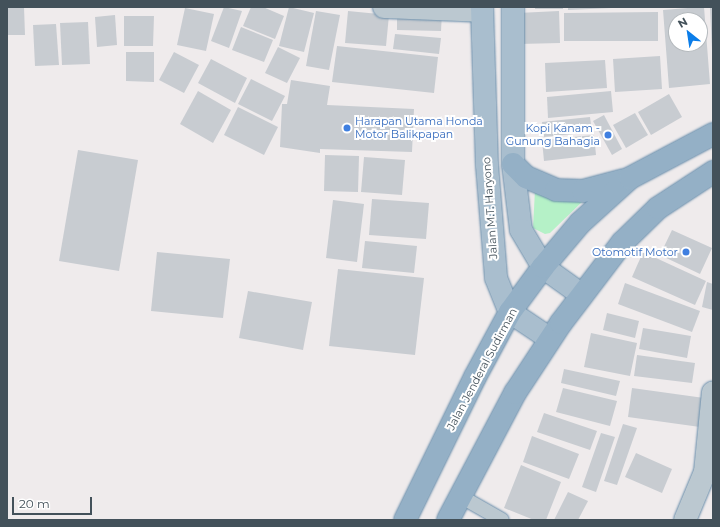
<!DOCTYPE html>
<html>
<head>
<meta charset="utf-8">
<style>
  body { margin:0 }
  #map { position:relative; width:720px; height:527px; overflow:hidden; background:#efebec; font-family:Montserrat,sans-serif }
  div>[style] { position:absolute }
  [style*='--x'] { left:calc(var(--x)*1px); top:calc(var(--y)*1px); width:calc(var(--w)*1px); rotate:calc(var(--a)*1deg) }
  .green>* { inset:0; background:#b5f1c7 }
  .building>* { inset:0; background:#c8ccd1 }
  .roads { filter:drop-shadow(0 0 1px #6a8eab) drop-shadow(0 0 1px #6a8eab) }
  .service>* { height:14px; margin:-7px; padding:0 7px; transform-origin:7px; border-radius:7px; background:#bbc8d0 }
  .minor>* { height:22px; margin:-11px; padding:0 11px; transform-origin:11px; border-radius:11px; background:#bbc8d0 }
  .primary>* { height:22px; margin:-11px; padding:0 11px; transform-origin:11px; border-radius:11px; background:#a9bece }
  .trunk>* { height:22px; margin:-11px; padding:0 11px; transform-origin:11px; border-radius:11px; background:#94b0c6 }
  .dots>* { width:11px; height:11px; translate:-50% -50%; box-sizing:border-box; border:2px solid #fff; border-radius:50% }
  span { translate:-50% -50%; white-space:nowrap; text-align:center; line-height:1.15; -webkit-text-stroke:4px #fff; paint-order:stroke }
  .shop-label { font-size:11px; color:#366cbe }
  .left { translate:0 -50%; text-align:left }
  .right { translate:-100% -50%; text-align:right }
  .street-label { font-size:11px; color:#43515a }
  .frame { position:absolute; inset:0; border:8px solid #43515a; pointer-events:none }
  .north { position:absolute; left:668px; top:12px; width:40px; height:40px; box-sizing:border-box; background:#fff; border:1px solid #b4b9bd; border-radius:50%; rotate:330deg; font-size:11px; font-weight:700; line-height:16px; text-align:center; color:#43515a }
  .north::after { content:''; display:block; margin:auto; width:14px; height:18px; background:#0b7de9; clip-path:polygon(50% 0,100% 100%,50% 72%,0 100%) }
  .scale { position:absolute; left:12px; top:497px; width:80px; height:18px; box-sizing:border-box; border:2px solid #43515a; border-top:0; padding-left:5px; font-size:12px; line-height:14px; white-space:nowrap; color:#43515a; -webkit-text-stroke:3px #fff; paint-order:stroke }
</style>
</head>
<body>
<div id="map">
  <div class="green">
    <div style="clip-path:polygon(535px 190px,586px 198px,550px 233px,545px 234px,533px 228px)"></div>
  </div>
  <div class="building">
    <div style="clip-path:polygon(7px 7px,24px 7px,25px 35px,7px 35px)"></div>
    <div style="clip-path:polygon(224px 7px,242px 11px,229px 48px,211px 41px)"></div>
    <div style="clip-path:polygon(251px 7px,263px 7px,284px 16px,275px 39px,243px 26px)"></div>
    <div style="clip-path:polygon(289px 7px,314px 13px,304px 52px,279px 46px)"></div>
    <div style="clip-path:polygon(535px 7px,563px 7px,563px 9px,535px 9px)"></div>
    <div style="clip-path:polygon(568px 7px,612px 7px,612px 8px,568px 10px)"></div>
    <div style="clip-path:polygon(evenodd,700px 7px,704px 7px,710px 84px,669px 88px,663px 10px,700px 7px,676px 20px,700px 20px,700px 44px,676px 44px,676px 20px)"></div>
    <div style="clip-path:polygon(710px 7px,713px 7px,713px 50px,712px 50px)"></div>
    <div style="clip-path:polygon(185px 8px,214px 14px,206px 51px,177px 45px)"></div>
    <div style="clip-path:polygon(316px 11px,340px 15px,329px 70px,306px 66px)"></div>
    <div style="clip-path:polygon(348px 11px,389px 15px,386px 46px,345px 43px)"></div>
    <div style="clip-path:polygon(397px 11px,442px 12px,441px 31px,397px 30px)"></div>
    <div style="clip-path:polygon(559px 11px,560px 43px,519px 44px,518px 13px)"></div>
    <div style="clip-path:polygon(658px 12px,658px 41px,564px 41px,564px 13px)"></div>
    <div style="clip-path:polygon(115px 15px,117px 45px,97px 47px,95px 17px)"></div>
    <div style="clip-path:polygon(124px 16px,154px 16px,153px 46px,124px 46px)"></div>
    <div style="clip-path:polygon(88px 22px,90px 64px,62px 65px,60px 23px)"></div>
    <div style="clip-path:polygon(56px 24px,59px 65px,35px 66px,33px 25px)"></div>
    <div style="clip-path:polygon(241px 27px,273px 40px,264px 62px,232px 50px)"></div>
    <div style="clip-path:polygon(395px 34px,441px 38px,439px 54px,393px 49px)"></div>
    <div style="clip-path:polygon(337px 46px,438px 57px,434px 93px,332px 82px)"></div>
    <div style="clip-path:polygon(278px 47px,300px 58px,287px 83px,265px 73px)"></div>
    <div style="clip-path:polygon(126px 52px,154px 52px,154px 82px,126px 81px)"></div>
    <div style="clip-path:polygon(174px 52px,199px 65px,184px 93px,159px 80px)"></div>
    <div style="clip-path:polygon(660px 56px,662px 89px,615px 92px,613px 59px)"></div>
    <div style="clip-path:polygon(211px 59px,247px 78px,235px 103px,198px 83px)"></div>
    <div style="clip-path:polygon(605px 60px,607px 88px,546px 92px,545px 63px)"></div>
    <div style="clip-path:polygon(251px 79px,285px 96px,272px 121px,238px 104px)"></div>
    <div style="clip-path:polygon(291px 80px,330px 86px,327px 105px,414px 109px,412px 152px,320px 149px,320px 153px,280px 147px,282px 104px,287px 104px)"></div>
    <div style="clip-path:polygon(198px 91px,231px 110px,213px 143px,180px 124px)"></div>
    <div style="clip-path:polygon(611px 91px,613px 112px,548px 118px,547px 97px)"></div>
    <div style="clip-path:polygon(669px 94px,682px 117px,651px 135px,638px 112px)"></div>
    <div style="clip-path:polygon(238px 107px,278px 127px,264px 155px,224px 135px)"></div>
    <div style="clip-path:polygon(635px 113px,648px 135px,626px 148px,613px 125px)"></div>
    <div style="clip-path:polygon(604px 115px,622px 149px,612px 155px,593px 121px)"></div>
    <div style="clip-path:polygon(590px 117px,592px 132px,544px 137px,542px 122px)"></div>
    <div style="clip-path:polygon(594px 135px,596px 155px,544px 161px,542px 140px)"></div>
    <div style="clip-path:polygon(78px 150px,138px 160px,119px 271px,59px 261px)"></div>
    <div style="clip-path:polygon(325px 155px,359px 156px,358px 192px,324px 191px)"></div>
    <div style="clip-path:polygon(364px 157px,405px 160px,402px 195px,361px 192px)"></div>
    <div style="clip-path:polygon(372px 199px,429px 203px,426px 239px,369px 235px)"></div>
    <div style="clip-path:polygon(333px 200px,364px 204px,357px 262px,326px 258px)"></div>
    <div style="clip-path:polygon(672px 230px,712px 248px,700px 274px,660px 255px)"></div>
    <div style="clip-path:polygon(365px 241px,417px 246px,414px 273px,362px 268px)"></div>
    <div style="clip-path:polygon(157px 252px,230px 259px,223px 318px,151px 311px)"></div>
    <div style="clip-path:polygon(643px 252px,706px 281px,695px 305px,632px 277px)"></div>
    <div style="clip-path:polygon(338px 269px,424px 278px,415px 355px,329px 346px)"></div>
    <div style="clip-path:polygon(707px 282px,713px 284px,713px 310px,702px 307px)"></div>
    <div style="clip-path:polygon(625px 283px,700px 311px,692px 332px,618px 304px)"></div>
    <div style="clip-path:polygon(248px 291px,312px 302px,303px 350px,239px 338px)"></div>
    <div style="clip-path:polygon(607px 313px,639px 321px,635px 338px,603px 330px)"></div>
    <div style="clip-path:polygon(643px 328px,691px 336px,687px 358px,639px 349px)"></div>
    <div style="clip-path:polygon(591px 333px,637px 343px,630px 376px,584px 367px)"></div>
    <div style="clip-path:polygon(637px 355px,695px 363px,692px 383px,634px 376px)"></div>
    <div style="clip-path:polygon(564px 369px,620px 381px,616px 396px,561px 383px)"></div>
    <div style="clip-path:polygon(563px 388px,617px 401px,610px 426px,556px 412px)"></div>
    <div style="clip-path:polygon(632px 388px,704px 398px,700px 427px,628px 417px)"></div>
    <div style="clip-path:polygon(544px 413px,597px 431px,590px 450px,537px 432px)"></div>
    <div style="clip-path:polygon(623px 424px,637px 428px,617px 485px,604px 481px)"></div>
    <div style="clip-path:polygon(601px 433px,615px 437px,596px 492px,582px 487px)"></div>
    <div style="clip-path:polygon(532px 436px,579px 454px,569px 479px,523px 462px)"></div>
    <div style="clip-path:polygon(636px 453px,672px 469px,662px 493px,625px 477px)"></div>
    <div style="clip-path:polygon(521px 465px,561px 482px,546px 520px,534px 520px,504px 508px)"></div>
    <div style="clip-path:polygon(568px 492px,588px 501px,578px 520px,554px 520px)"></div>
  </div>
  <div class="roads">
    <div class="service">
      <div style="--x:460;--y:496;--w:48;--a:29.7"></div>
    </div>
    <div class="minor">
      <div style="--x:384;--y:7;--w:98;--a:2.3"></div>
      <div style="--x:685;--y:520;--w:52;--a:-67.4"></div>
      <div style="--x:705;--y:472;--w:80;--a:-84.3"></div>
    </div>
    <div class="primary">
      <div style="--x:482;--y:7;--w:158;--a:88.2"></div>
      <div style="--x:487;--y:165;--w:113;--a:85.4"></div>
      <div style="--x:496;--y:278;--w:37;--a:68"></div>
      <div style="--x:510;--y:312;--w:47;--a:33.7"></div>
      <div style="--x:513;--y:7;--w:157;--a:90"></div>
      <div style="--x:513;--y:164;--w:66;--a:83.1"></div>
      <div style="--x:521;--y:230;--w:43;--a:59.3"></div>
      <div style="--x:543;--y:267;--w:48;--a:35.7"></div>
    </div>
    <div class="trunk">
      <div style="--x:513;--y:164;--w:18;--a:45"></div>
      <div style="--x:526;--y:177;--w:33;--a:23"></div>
      <div style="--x:556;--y:190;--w:27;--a:2"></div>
      <div style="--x:583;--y:191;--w:42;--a:-15"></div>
      <div style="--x:405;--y:520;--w:159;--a:-63.9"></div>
      <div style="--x:475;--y:377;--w:74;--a:-61.7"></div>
      <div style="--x:510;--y:312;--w:56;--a:-53.7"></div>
      <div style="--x:543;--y:267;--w:57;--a:-49.9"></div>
      <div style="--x:580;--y:223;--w:67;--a:-42"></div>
      <div style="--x:630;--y:178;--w:94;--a:-27.9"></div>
      <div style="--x:448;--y:520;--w:144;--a:-62.2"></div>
      <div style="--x:515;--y:393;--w:84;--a:-56.7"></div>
      <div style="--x:561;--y:323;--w:101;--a:-52.7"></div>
      <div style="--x:622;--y:243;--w:50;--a:-44.2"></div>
      <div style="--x:658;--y:208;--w:66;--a:-33.2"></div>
    </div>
  </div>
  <div class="dots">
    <div style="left:347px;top:128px;background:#3f7fe0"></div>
    <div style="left:608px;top:135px;background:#3f7fe0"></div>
    <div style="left:686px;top:252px;background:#3f7fe0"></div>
  </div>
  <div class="shop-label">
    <span class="left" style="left:355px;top:128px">Harapan Utama Honda<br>Motor Balikpapan</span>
    <span class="right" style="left:600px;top:135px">Kopi Kanam -<br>Gunung Bahagia</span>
    <span class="right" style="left:678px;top:252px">Otomotif Motor</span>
  </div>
  <div class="street-label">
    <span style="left:490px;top:208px;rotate:-94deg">Jalan M.T. Haryono</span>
    <span style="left:482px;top:369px;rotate:-62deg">Jalan Jenderal Sudirman</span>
  </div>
  <div class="frame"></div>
  <div class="north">N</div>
  <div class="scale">20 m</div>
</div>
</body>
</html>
